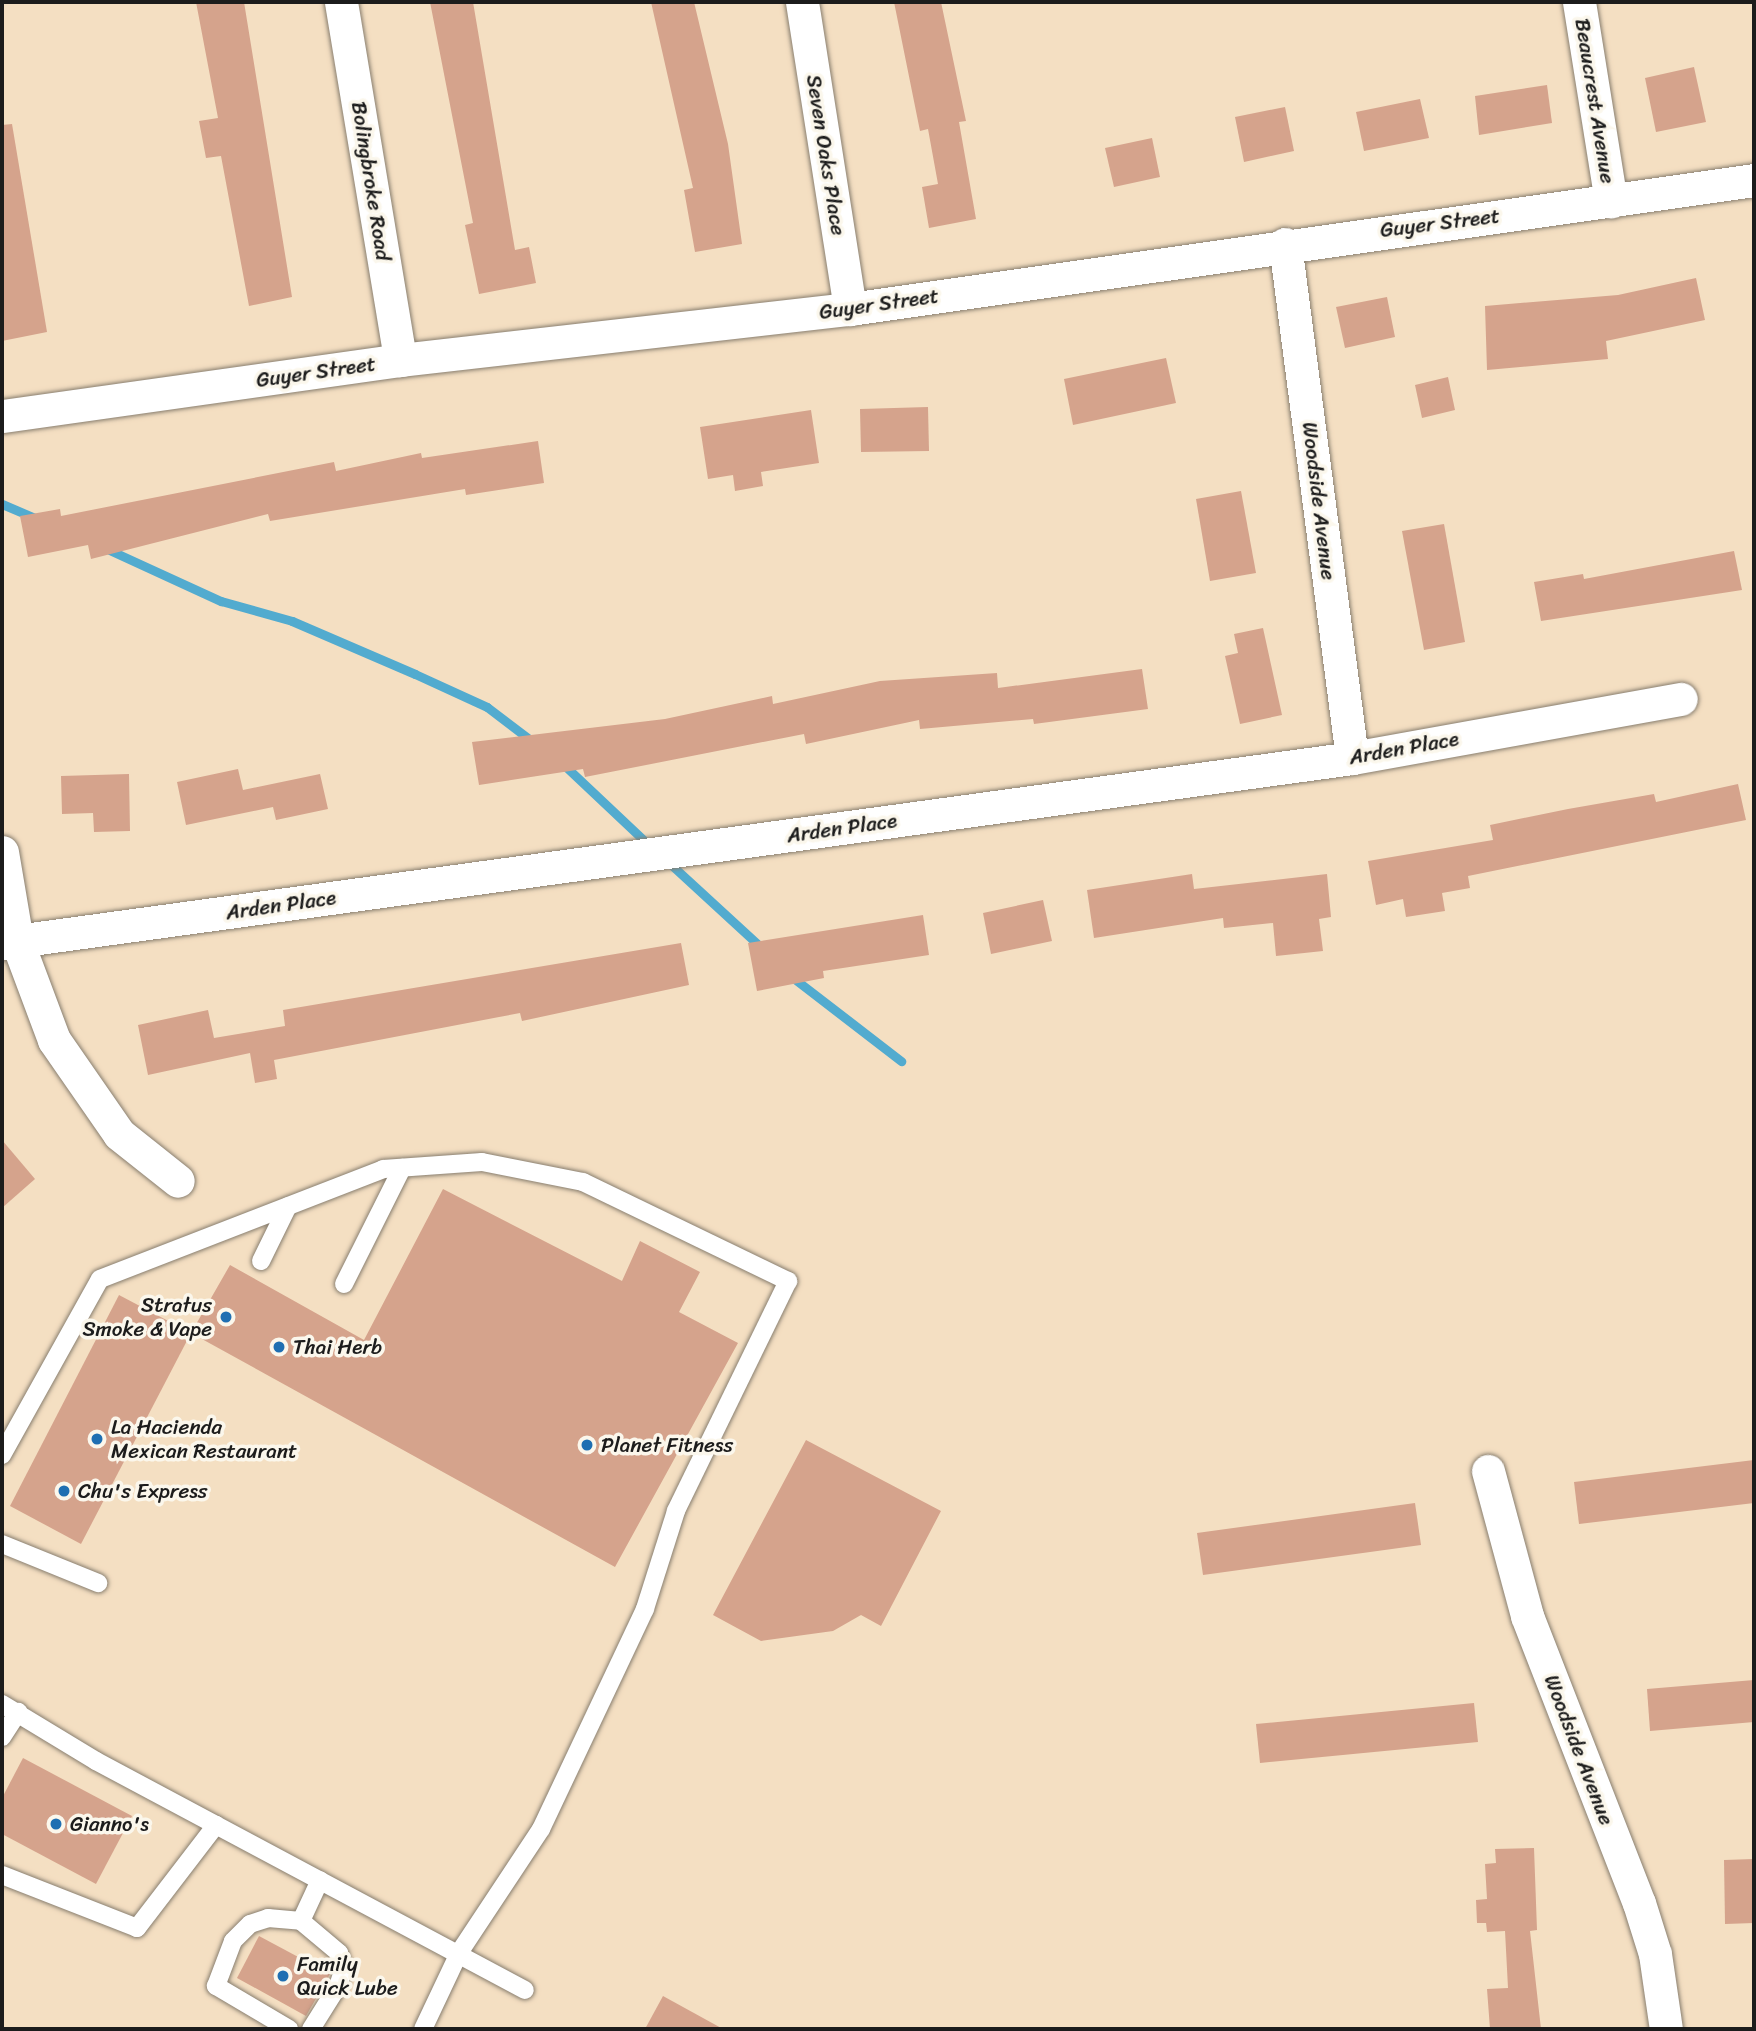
<!DOCTYPE html>
<html>
<head>
<meta charset="utf-8">
<style>
  body { margin:0 }
  #map { position:relative; width:1756px; height:2031px; overflow:hidden; background:#f4dfc2; font-family:Sriracha,sans-serif }
  div>[style] { position:absolute }
  [style*='--x'] { left:calc(var(--x)*1px); top:calc(var(--y)*1px); width:calc(var(--w)*1px); rotate:calc(var(--a)*1deg) }
  .stream>* { height:9px; margin:-4.5px; padding:0 4.5px; transform-origin:4.5px; border-radius:4.5px; background:#52abcf }
  .building>* { inset:0; background:#d5a38c }
  .roads { filter:drop-shadow(0 0 2px #887e6f) drop-shadow(0 0 2px #887e6f) }
  .service>* { height:18px; margin:-9px; padding:0 9px; transform-origin:9px; border-radius:9px; background:#fff }
  .minor>* { height:33px; margin:-16.5px; padding:0 16.5px; transform-origin:16.5px; border-radius:16.5px; background:#fff }
  .dots>* { width:19px; height:19px; translate:-50% -50%; box-sizing:border-box; border:4px solid #fbf7ec; border-radius:50% }
  span { translate:-50% -50%; white-space:nowrap; text-align:center; line-height:1.15; -webkit-text-stroke:7px #fbf7ec; paint-order:stroke }
  .street-label { font-size:21px; color:#1c1c1c }
  .poi-label { font-size:21px; color:#1c1c1c }
  .right { translate:-100% -50%; text-align:right }
  .left { translate:0 -50%; text-align:left }
  .frame { position:absolute; inset:0; border:4px solid #1c1c1c; pointer-events:none }
</style>
</head>
<body>
<div id="map">
  <div class="stream">
    <div style="--x:2;--y:504;--w:38;--a:23"></div>
    <div style="--x:105;--y:548;--w:128;--a:24.6"></div>
    <div style="--x:221;--y:601;--w:74;--a:15.7"></div>
    <div style="--x:292;--y:621;--w:134;--a:23.3"></div>
    <div style="--x:415;--y:674;--w:79;--a:24.6"></div>
    <div style="--x:487;--y:707;--w:58;--a:37.3"></div>
    <div style="--x:564;--y:765;--w:118;--a:43.3"></div>
    <div style="--x:666;--y:860;--w:133;--a:42.6"></div>
    <div style="--x:792;--y:977;--w:138;--a:37.6"></div>
  </div>
  <div class="building">
    <div style="clip-path:polygon(196px 2px,244px 2px,292px 297px,249px 306px,221px 156px,206px 158px,199px 121px,218px 118px)"></div>
    <div style="clip-path:polygon(430px 2px,473px 2px,515px 250px,529px 247px,536px 283px,479px 294px,465px 225px,473px 223px)"></div>
    <div style="clip-path:polygon(651px 2px,694px 2px,728px 144px,742px 244px,695px 252px,684px 190px,693px 188px)"></div>
    <div style="clip-path:polygon(894px 2px,941px 2px,966px 121px,959px 122px,976px 219px,929px 228px,922px 187px,938px 184px,928px 129px,920px 131px)"></div>
    <div style="clip-path:polygon(1694px 67px,1706px 122px,1656px 132px,1645px 78px)"></div>
    <div style="clip-path:polygon(1547px 85px,1552px 123px,1479px 135px,1475px 96px)"></div>
    <div style="clip-path:polygon(1420px 99px,1429px 138px,1364px 151px,1356px 112px)"></div>
    <div style="clip-path:polygon(1285px 107px,1294px 151px,1244px 162px,1235px 117px)"></div>
    <div style="clip-path:polygon(12px 124px,47px 332px,2px 341px,2px 125px)"></div>
    <div style="clip-path:polygon(1152px 138px,1160px 177px,1114px 187px,1105px 148px)"></div>
    <div style="clip-path:polygon(1696px 278px,1705px 320px,1606px 341px,1608px 359px,1487px 370px,1485px 306px,1618px 295px)"></div>
    <div style="clip-path:polygon(1387px 297px,1395px 337px,1345px 348px,1336px 307px)"></div>
    <div style="clip-path:polygon(1166px 358px,1176px 403px,1073px 425px,1064px 379px)"></div>
    <div style="clip-path:polygon(1448px 377px,1455px 410px,1422px 418px,1415px 385px)"></div>
    <div style="clip-path:polygon(928px 407px,929px 451px,861px 452px,860px 409px)"></div>
    <div style="clip-path:polygon(811px 410px,819px 463px,761px 472px,763px 486px,735px 491px,733px 475px,708px 479px,700px 427px)"></div>
    <div style="clip-path:polygon(538px 441px,544px 483px,466px 495px,465px 489px,270px 521px,268px 514px,91px 559px,88px 545px,28px 557px,20px 516px,60px 509px,61px 516px,334px 462px,336px 471px,421px 453px,422px 458px)"></div>
    <div style="clip-path:polygon(1241px 491px,1256px 573px,1210px 581px,1196px 499px)"></div>
    <div style="clip-path:polygon(1444px 524px,1465px 642px,1424px 650px,1402px 531px)"></div>
    <div style="clip-path:polygon(1734px 551px,1742px 590px,1541px 621px,1534px 582px,1583px 574px,1584px 579px)"></div>
    <div style="clip-path:polygon(1263px 628px,1282px 715px,1240px 724px,1225px 656px,1238px 653px,1234px 634px)"></div>
    <div style="clip-path:polygon(1142px 669px,1148px 709px,1034px 724px,1033px 719px,920px 729px,919px 720px,806px 744px,804px 734px,585px 777px,583px 769px,479px 785px,472px 742px,665px 719px,772px 696px,773px 704px,880px 681px,997px 673px,998px 688px)"></div>
    <div style="clip-path:polygon(238px 769px,243px 790px,320px 774px,328px 809px,276px 820px,273px 807px,186px 825px,177px 782px)"></div>
    <div style="clip-path:polygon(129px 774px,130px 831px,94px 832px,93px 813px,62px 814px,61px 776px)"></div>
    <div style="clip-path:polygon(1738px 784px,1746px 820px,1468px 876px,1470px 888px,1442px 893px,1445px 911px,1406px 917px,1403px 899px,1376px 905px,1368px 861px,1493px 840px,1490px 825px,1568px 809px,1654px 794px,1656px 802px)"></div>
    <div style="clip-path:polygon(1192px 874px,1194px 889px,1327px 874px,1331px 917px,1319px 919px,1323px 951px,1276px 956px,1273px 923px,1224px 928px,1223px 918px,1094px 938px,1087px 890px)"></div>
    <div style="clip-path:polygon(1043px 900px,1052px 941px,991px 954px,983px 913px)"></div>
    <div style="clip-path:polygon(923px 915px,929px 955px,823px 971px,824px 978px,757px 991px,748px 943px)"></div>
    <div style="clip-path:polygon(681px 943px,689px 985px,522px 1021px,520px 1013px,274px 1060px,277px 1079px,255px 1083px,250px 1053px,148px 1075px,138px 1025px,208px 1010px,214px 1038px,285px 1026px,283px 1010px)"></div>
    <div style="clip-path:polygon(2px 1140px,35px 1179px,2px 1208px)"></div>
    <div style="clip-path:polygon(443px 1189px,622px 1281px,640px 1241px,700px 1272px,679px 1312px,738px 1343px,615px 1567px,191px 1333px,230px 1265px,364px 1340px)"></div>
    <div style="clip-path:polygon(119px 1295px,191px 1333px,81px 1544px,10px 1506px)"></div>
    <div style="clip-path:polygon(806px 1440px,941px 1511px,881px 1626px,861px 1615px,833px 1631px,761px 1641px,713px 1615px)"></div>
    <div style="clip-path:polygon(1754px 1460px,1754px 1503px,1579px 1524px,1574px 1482px)"></div>
    <div style="clip-path:polygon(1415px 1503px,1421px 1545px,1203px 1575px,1197px 1533px)"></div>
    <div style="clip-path:polygon(1754px 1680px,1754px 1722px,1650px 1731px,1647px 1689px)"></div>
    <div style="clip-path:polygon(1474px 1703px,1478px 1742px,1260px 1763px,1256px 1724px)"></div>
    <div style="clip-path:polygon(23px 1758px,132px 1816px,96px 1884px,2px 1834px,2px 1798px)"></div>
    <div style="clip-path:polygon(1534px 1848px,1537px 1930px,1530px 1931px,1541px 2029px,1490px 2029px,1487px 1989px,1508px 1988px,1505px 1931px,1487px 1932px,1486px 1923px,1477px 1923px,1476px 1900px,1487px 1899px,1485px 1864px,1496px 1863px,1495px 1849px)"></div>
    <div style="clip-path:polygon(1754px 1859px,1754px 1923px,1725px 1924px,1724px 1860px)"></div>
    <div style="clip-path:polygon(259px 1936px,330px 1974px,306px 2016px,237px 1978px)"></div>
    <div style="clip-path:polygon(663px 1996px,723px 2029px,645px 2029px)"></div>
  </div>
  <div class="roads">
    <div class="service">
      <div style="--x:261;--y:1261;--w:61;--a:-63.9"></div>
      <div style="--x:344;--y:1284;--w:130;--a:-63.4"></div>
      <div style="--x:2;--y:1455;--w:201;--a:-60.9"></div>
      <div style="--x:100;--y:1279;--w:304;--a:-21.2"></div>
      <div style="--x:383;--y:1169;--w:99;--a:-4"></div>
      <div style="--x:482;--y:1162;--w:103;--a:11.2"></div>
      <div style="--x:583;--y:1182;--w:228;--a:25.8"></div>
      <div style="--x:788;--y:1281;--w:256;--a:116"></div>
      <div style="--x:676;--y:1511;--w:103;--a:107.6"></div>
      <div style="--x:645;--y:1609;--w:243;--a:115.3"></div>
      <div style="--x:541;--y:1829;--w:149;--a:123.5"></div>
      <div style="--x:459;--y:1953;--w:84;--a:115.3"></div>
      <div style="--x:2;--y:1544;--w:104;--a:22.1"></div>
      <div style="--x:2;--y:1704;--w:110;--a:31.2"></div>
      <div style="--x:96;--y:1761;--w:486;--a:28.1"></div>
      <div style="--x:2;--y:1737;--w:30;--a:-57"></div>
      <div style="--x:2;--y:1875;--w:145;--a:21.4"></div>
      <div style="--x:137;--y:1928;--w:130;--a:-52.5"></div>
      <div style="--x:301;--y:1921;--w:45;--a:-65.1"></div>
      <div style="--x:289;--y:2029;--w:85;--a:-149.5"></div>
      <div style="--x:216;--y:1986;--w:48;--a:-69.3"></div>
      <div style="--x:233;--y:1941;--w:24;--a:-45"></div>
      <div style="--x:250;--y:1924;--w:19;--a:-18"></div>
      <div style="--x:268;--y:1918;--w:33;--a:5"></div>
      <div style="--x:301;--y:1921;--w:50;--a:40.1"></div>
      <div style="--x:339;--y:1953;--w:16;--a:72"></div>
      <div style="--x:344;--y:1968;--w:19;--a:108"></div>
      <div style="--x:338;--y:1986;--w:51;--a:122.1"></div>
    </div>
    <div class="minor">
      <div style="--x:341;--y:2;--w:363;--a:80.6"></div>
      <div style="--x:802;--y:2;--w:311;--a:81.1"></div>
      <div style="--x:1579;--y:2;--w:202;--a:80.9"></div>
      <div style="--x:1285;--y:244;--w:518;--a:82.57"></div>
      <div style="--x:2;--y:416;--w:402;--a:-8"></div>
      <div style="--x:400;--y:360;--w:453;--a:-6.5"></div>
      <div style="--x:850;--y:309;--w:913;--a:-8.12"></div>
      <div style="--x:2;--y:852;--w:90;--a:80.4"></div>
      <div style="--x:17;--y:941;--w:106;--a:69.5"></div>
      <div style="--x:54;--y:1040;--w:114;--a:55.3"></div>
      <div style="--x:119;--y:1134;--w:75;--a:38.5"></div>
      <div style="--x:2;--y:943;--w:1363;--a:-7.8"></div>
      <div style="--x:1352;--y:758;--w:334;--a:-10.2"></div>
      <div style="--x:1488;--y:1471;--w:150;--a:74.9"></div>
      <div style="--x:1527;--y:1616;--w:308;--a:68.7"></div>
      <div style="--x:1639;--y:1903;--w:53;--a:72.6"></div>
      <div style="--x:1655;--y:1954;--w:76;--a:81.7"></div>
    </div>
  </div>
  <div class="dots">
    <div style="left:226px;top:1317px;background:#1f6fb2"></div>
    <div style="left:279px;top:1347px;background:#1f6fb2"></div>
    <div style="left:97px;top:1439px;background:#1f6fb2"></div>
    <div style="left:587px;top:1445px;background:#1f6fb2"></div>
    <div style="left:64px;top:1491px;background:#1f6fb2"></div>
    <div style="left:56px;top:1824px;background:#1f6fb2"></div>
    <div style="left:283px;top:1976px;background:#1f6fb2"></div>
  </div>
  <div class="street-label">
    <span style="left:1595px;top:101px;rotate:81deg">Beaucrest Avenue</span>
    <span style="left:826px;top:155px;rotate:81deg">Seven Oaks Place</span>
    <span style="left:371px;top:181px;rotate:81deg">Bolingbroke Road</span>
    <span style="left:1440px;top:223px;rotate:-7deg">Guyer Street</span>
    <span style="left:879px;top:304px;rotate:-8deg">Guyer Street</span>
    <span style="left:316px;top:372px;rotate:-8deg">Guyer Street</span>
    <span style="left:1319px;top:501px;rotate:83deg">Woodside Avenue</span>
    <span style="left:1404px;top:748px;rotate:-10deg">Arden Place</span>
    <span style="left:842px;top:828px;rotate:-8deg">Arden Place</span>
    <span style="left:281px;top:905px;rotate:-8deg">Arden Place</span>
    <span style="left:1579px;top:1750px;rotate:69deg">Woodside Avenue</span>
  </div>
  <div class="poi-label">
    <span class="right" style="left:212px;top:1317px">Stratus<br>Smoke &amp; Vape</span>
    <span class="left" style="left:293px;top:1347px">Thai Herb</span>
    <span class="left" style="left:111px;top:1439px">La Hacienda<br>Mexican Restaurant</span>
    <span class="left" style="left:601px;top:1445px">Planet Fitness</span>
    <span class="left" style="left:78px;top:1491px">Chu's Express</span>
    <span class="left" style="left:70px;top:1824px">Gianno's</span>
    <span class="left" style="left:297px;top:1976px">Family<br>Quick Lube</span>
  </div>
  <div class="frame"></div>
</div>
</body>
</html>
